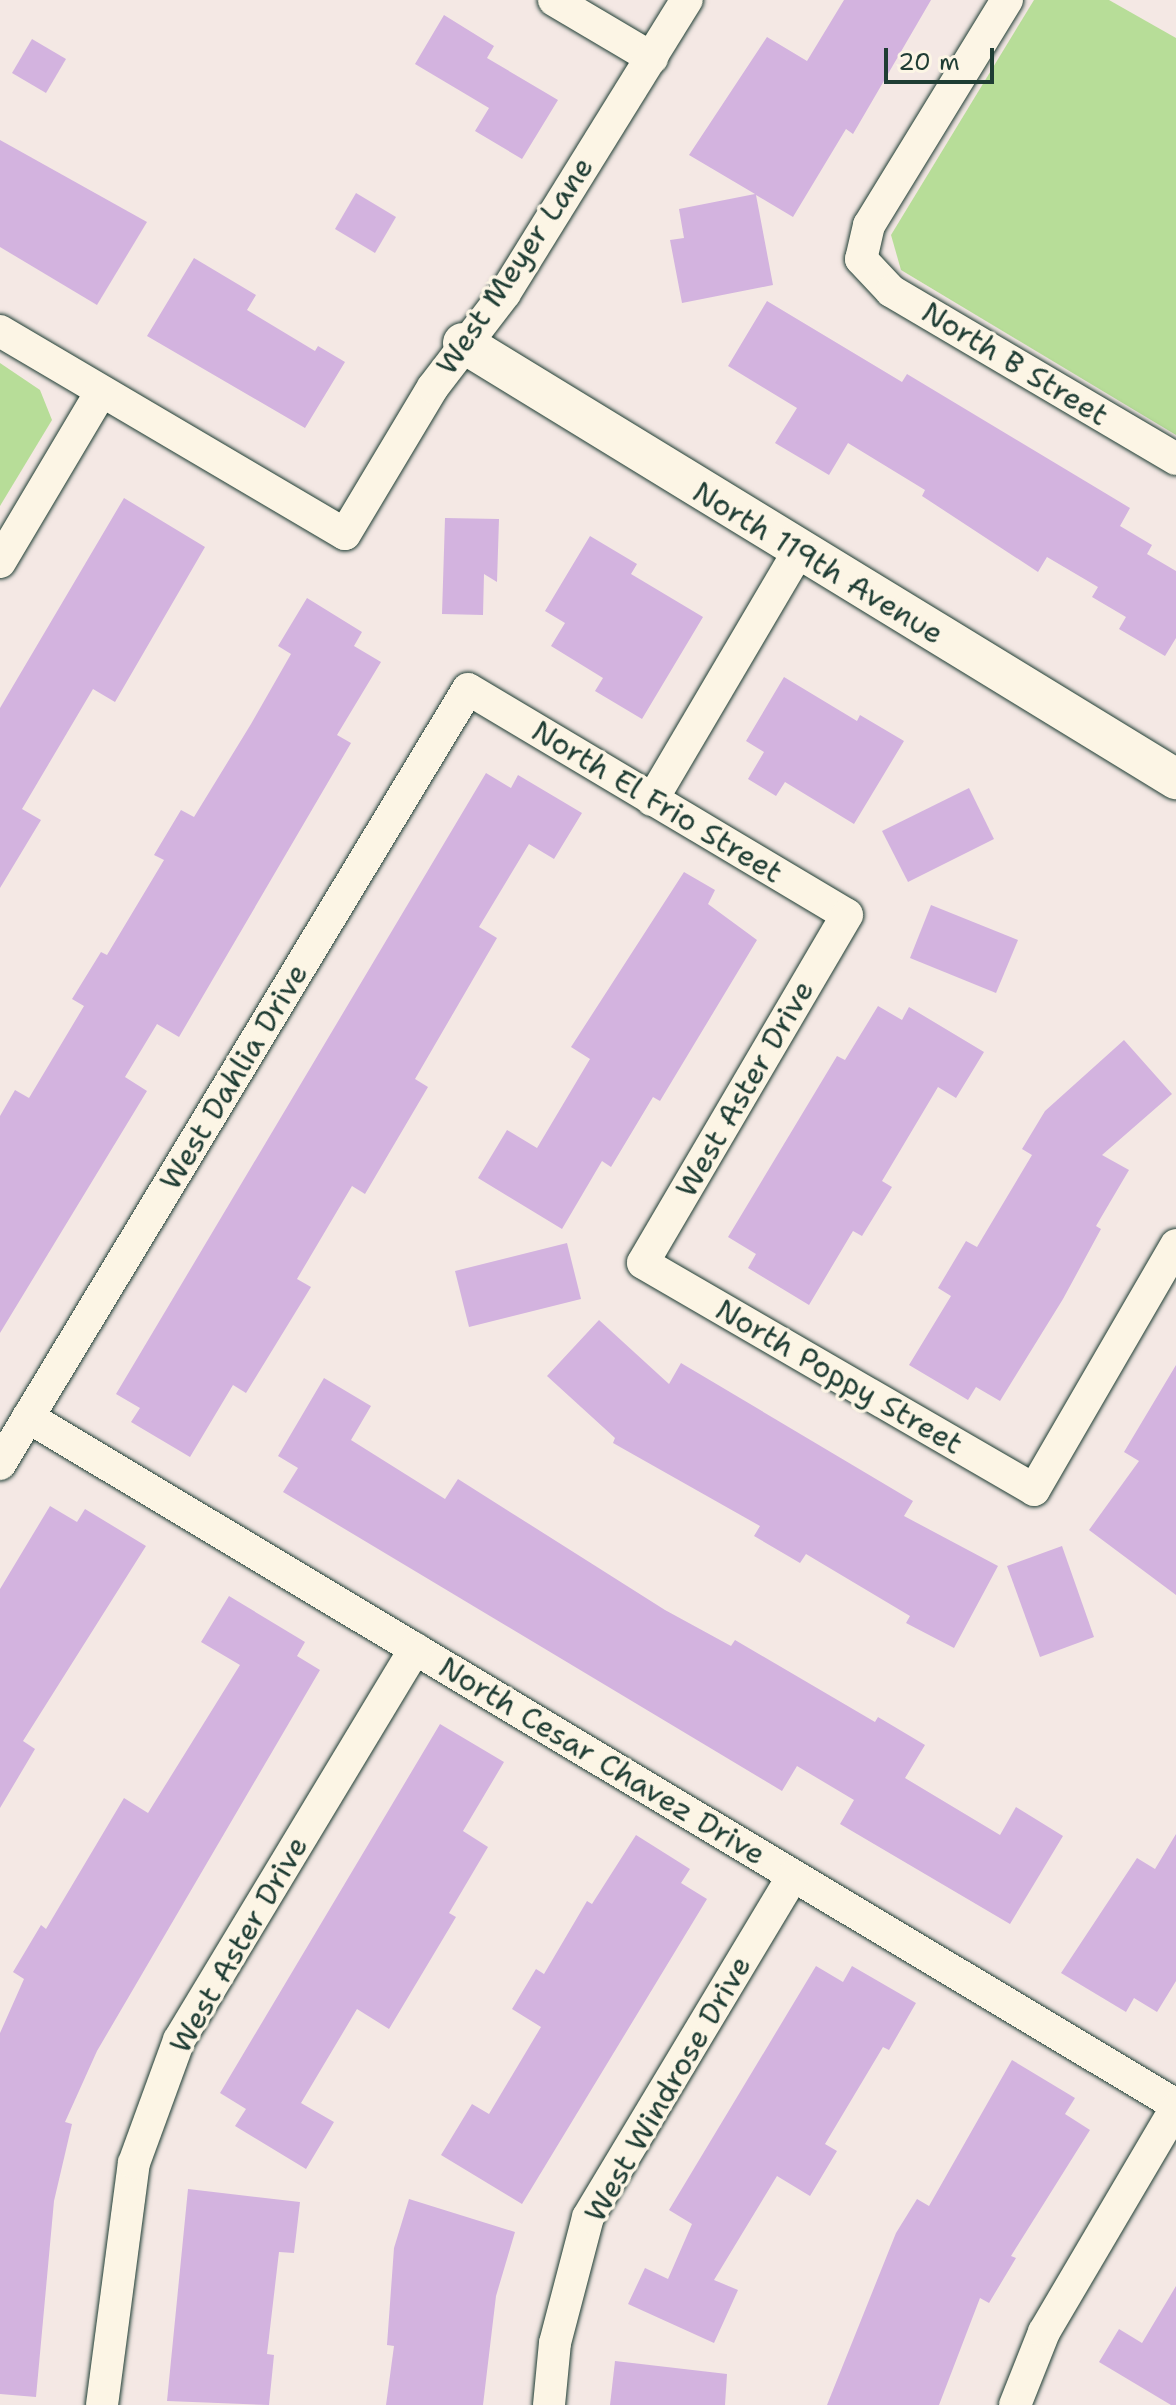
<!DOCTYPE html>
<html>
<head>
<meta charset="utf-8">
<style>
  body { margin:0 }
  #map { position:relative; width:1176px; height:2405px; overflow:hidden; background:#f4e8e4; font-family:"Shantell Sans",sans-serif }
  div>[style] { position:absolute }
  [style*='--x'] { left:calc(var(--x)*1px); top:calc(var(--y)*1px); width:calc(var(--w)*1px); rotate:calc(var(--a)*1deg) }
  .green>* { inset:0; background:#b7dd98 }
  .building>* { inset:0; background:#d3b3df }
  .roads { filter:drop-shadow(0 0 2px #1f3d34) drop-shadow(0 0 2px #1f3d34) }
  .minor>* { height:32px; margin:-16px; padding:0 16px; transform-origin:16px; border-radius:16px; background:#fcf5e5 }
  .tertiary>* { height:40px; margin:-20px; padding:0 20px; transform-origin:20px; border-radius:20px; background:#fcf5e5 }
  span { translate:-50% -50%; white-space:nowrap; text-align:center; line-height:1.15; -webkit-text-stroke:7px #fcf5e5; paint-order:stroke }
  .street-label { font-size:30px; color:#1f3d34 }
  .scale { position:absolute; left:884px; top:48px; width:110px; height:36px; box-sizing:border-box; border:4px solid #1f3d34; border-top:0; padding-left:10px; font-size:24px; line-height:28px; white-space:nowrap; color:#1f3d34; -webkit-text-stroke:6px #fcf5e5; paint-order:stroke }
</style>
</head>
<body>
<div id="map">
  <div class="green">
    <div style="clip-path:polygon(1034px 0,1109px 0,1176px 38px,1176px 435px,901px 270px,891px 235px)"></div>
    <div style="clip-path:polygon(0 363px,40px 390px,52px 420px,0 506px)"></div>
  </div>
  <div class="building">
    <div style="clip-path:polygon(844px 0,931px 0,853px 134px,846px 129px,793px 217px,756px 195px,773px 285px,682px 303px,670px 240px,684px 238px,679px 209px,755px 194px,689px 155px,767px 37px,807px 61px)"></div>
    <div style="clip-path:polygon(444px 15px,494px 46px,487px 58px,558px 100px,522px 159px,475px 131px,489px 108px,415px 64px)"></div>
    <div style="clip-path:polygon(32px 39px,66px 59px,46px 93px,12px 73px)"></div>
    <div style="clip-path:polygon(0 140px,147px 222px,97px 305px,0 247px)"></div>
    <div style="clip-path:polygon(356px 193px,396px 217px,375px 253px,335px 229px)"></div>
    <div style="clip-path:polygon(194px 258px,256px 295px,247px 310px,315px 351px,318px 346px,345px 362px,305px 428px,147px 336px)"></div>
    <div style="clip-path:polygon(767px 301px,902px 382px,907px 374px,1130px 508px,1120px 526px,1152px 545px,1147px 554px,1176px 571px,1176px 638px,1165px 656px,1119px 629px,1126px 617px,1092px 597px,1098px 587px,1047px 557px,1038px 572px,922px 496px,925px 490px,848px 443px,829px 475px,775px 443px,797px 408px,728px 366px)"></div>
    <div style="clip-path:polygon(124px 498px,205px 547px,115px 702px,93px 689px,22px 809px,41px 820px,0 888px,0 708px)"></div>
    <div style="clip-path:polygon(445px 518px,499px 519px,497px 582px,484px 574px,483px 615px,442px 614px)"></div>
    <div style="clip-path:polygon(590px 536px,637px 564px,631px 574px,703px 617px,642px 719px,595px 691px,603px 678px,551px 646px,565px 623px,545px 611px)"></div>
    <div style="clip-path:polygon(307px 598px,362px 632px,354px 646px,381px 662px,337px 735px,351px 743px,179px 1037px,157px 1024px,125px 1077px,147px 1091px,0 1333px,0 1116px,15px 1090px,29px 1098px,84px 1006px,72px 999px,101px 952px,107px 955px,164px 860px,154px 855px,181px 810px,194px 817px,251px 724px,291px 654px,278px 646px)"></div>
    <div style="clip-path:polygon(784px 677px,857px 721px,860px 715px,904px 741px,854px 824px,785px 782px,776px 796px,748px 779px,764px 752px,746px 741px)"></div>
    <div style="clip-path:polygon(486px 773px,511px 788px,518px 775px,582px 813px,554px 859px,529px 844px,479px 927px,497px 938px,415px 1079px,428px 1087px,365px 1194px,352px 1186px,297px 1279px,311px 1287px,246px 1393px,233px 1385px,190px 1457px,131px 1422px,140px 1408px,116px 1394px)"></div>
    <div style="clip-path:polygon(969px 788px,994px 839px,908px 882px,882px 831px)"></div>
    <div style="clip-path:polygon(684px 872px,715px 890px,708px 904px,757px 940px,660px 1101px,653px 1097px,611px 1167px,602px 1161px,562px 1229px,478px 1178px,507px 1130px,537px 1148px,590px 1059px,571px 1047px)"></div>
    <div style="clip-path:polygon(931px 905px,1018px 940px,996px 993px,910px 958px)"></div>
    <div style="clip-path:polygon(878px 1006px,902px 1020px,909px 1007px,984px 1052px,956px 1098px,938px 1087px,882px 1181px,892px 1187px,862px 1236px,853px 1231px,809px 1305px,748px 1268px,756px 1254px,728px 1237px,837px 1056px,845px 1060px)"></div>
    <div style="clip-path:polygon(1124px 1040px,1172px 1094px,1102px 1155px,1129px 1170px,1096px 1226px,1101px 1229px,1063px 1299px,1000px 1401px,976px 1387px,968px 1400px,909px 1365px,951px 1296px,938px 1288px,966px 1241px,977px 1247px,1032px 1155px,1022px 1149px,1045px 1111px)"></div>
    <div style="clip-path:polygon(567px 1243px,581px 1299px,469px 1327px,455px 1271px)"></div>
    <div style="clip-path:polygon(599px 1320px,669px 1384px,681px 1363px,913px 1501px,904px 1516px,998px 1566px,954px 1648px,906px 1623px,910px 1616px,806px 1554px,800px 1563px,754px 1536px,760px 1526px,613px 1443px,615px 1438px,547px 1376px)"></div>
    <div style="clip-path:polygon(1176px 1365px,1176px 1595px,1089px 1530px,1139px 1461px,1124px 1452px)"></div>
    <div style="clip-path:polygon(324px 1378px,371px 1406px,351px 1440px,445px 1499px,458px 1479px,665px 1610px,731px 1646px,735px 1640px,875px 1722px,878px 1717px,925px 1745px,905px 1778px,1000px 1835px,1016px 1807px,1063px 1836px,1010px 1924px,840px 1824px,854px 1800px,797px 1766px,782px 1791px,283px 1492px,298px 1468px,278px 1456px)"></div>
    <div style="clip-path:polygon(50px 1506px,77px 1522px,85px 1509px,146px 1546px,23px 1741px,35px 1749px,0 1808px,0 1589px)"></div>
    <div style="clip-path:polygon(1062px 1546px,1094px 1637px,1040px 1657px,1007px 1566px)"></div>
    <div style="clip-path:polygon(229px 1596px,305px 1642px,297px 1656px,320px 1670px,97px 2051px,65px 2122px,72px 2124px,54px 2201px,36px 2397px,0 2394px,0 2033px,24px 1979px,13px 1972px,41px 1925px,46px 1929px,124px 1798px,148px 1813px,240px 1665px,201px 1642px)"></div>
    <div style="clip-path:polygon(440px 1724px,504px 1762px,463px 1831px,488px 1847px,449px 1913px,456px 1917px,389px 2029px,357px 2009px,301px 2103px,334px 2122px,306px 2169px,235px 2126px,246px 2109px,220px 2093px)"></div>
    <div style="clip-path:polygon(1176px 1834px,1176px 1981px,1157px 2012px,1134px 1998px,1126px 2012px,1061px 1973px,1137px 1858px,1155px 1869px)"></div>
    <div style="clip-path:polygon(636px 1835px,690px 1869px,681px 1883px,707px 1899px,522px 2204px,441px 2155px,472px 2104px,489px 2114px,541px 2027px,512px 2009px,536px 1969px,544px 1974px,587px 1901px,592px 1904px)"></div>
    <div style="clip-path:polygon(816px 1966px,843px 1982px,852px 1966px,916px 2003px,889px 2050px,883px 2047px,825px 2144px,837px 2151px,810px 2196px,777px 2176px,714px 2280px,738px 2290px,714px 2343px,628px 2304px,645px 2268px,668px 2279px,692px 2224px,669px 2210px)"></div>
    <div style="clip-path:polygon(1012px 2060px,1075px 2098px,1065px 2114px,1090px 2130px,1011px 2256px,1016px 2258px,989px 2303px,980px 2298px,939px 2405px,827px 2405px,896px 2233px,917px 2199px,929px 2206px)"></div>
    <div style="clip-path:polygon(188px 2189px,300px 2202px,294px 2253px,279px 2252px,267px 2354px,274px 2355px,269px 2405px,167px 2401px)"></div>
    <div style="clip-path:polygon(409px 2199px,515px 2232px,496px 2296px,483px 2405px,386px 2405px,394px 2346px,387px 2345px,394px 2248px)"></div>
    <div style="clip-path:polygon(1176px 2286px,1176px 2405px,1171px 2405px,1099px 2362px,1119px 2329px,1142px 2343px)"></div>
    <div style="clip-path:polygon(615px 2361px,727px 2374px,725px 2405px,610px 2405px)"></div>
  </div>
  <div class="roads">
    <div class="minor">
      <div style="--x:554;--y:0;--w:114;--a:30.6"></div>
      <div style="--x:1007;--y:0;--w:264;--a:121.5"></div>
      <div style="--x:869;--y:225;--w:35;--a:103"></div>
      <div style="--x:861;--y:259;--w:44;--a:46.8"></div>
      <div style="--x:891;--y:291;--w:331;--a:30.5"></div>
      <div style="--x:0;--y:331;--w:400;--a:30.5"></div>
      <div style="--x:345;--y:534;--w:171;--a:-59.1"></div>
      <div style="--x:433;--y:387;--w:118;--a:-52.5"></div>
      <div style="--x:505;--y:293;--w:345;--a:-58.2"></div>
      <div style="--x:0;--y:562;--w:198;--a:-59.3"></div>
      <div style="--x:652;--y:800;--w:288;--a:-59.5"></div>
      <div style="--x:28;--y:1417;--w:1338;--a:30.93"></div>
      <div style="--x:0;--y:1464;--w:905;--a:-58.87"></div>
      <div style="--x:468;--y:689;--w:441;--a:30.8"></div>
      <div style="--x:847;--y:915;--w:403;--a:120.4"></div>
      <div style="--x:643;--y:1263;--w:452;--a:30.1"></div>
      <div style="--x:1034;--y:1490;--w:283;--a:-59.9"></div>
      <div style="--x:102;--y:2405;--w:244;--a:-82.5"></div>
      <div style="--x:134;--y:2163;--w:131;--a:-69.9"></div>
      <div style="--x:179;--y:2040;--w:457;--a:-58.9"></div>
      <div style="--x:549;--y:2405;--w:62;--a:-84.5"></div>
      <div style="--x:555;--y:2343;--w:130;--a:-75.3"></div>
      <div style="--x:588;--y:2217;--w:398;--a:-59"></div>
      <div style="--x:1015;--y:2405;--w:79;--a:-68.3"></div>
      <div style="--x:1044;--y:2332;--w:260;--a:-59.5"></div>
    </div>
    <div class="tertiary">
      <div style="--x:463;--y:343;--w:836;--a:31.45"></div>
    </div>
  </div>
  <div class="street-label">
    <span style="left:515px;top:266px;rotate:-56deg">West Meyer Lane</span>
    <span style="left:1015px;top:364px;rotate:31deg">North B Street</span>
    <span style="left:818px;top:563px;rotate:31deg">North 119th Avenue</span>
    <span style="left:657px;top:802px;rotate:31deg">North El Frio Street</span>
    <span style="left:234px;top:1077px;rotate:-59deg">West Dahlia Drive</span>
    <span style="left:745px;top:1089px;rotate:-60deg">West Aster Drive</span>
    <span style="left:839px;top:1377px;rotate:30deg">North Poppy Street</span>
    <span style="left:602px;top:1761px;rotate:31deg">North Cesar Chavez Drive</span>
    <span style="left:239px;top:1945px;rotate:-60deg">West Aster Drive</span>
    <span style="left:668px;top:2089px;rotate:-60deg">West Windrose Drive</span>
  </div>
  <div class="scale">20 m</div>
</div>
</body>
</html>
